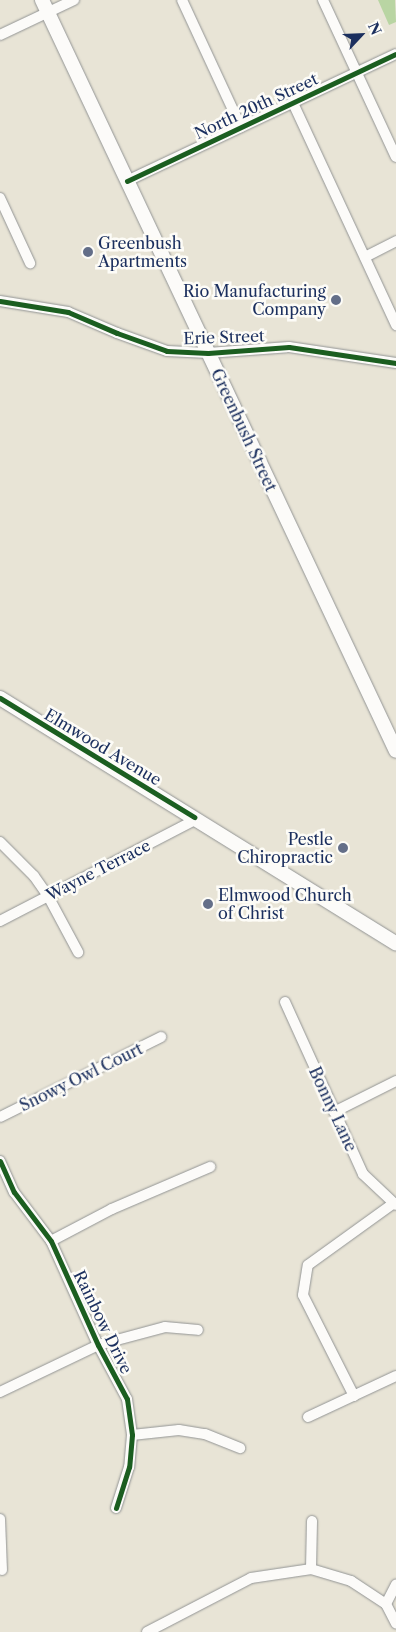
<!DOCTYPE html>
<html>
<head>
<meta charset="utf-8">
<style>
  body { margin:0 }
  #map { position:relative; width:396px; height:1632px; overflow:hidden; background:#e8e4d6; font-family:"Libre Caslon Text",serif }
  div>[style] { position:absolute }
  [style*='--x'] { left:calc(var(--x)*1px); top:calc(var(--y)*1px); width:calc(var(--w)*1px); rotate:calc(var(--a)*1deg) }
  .green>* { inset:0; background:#b9d5a3 }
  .roads { filter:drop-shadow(0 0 1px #929494) drop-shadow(0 0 1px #929494) }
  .minor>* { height:10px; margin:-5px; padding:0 5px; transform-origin:5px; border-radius:5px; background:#fcfbf9 }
  .major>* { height:14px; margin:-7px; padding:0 7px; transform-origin:7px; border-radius:7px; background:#fcfbf9 }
  .cycleway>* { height:5px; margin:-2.5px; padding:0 2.5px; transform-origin:2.5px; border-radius:2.5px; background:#1b5e20 }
  .dots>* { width:14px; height:14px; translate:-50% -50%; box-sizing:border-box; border:2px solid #fdfcf7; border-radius:50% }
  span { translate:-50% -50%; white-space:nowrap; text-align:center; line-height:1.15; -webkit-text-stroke:5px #fdfcf7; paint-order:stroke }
  .street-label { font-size:16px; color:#1b2f5e }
  .poi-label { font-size:16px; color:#1b2f5e }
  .left { translate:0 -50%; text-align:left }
  .right { translate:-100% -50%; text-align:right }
  .north { position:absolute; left:336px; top:10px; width:50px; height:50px; -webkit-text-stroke:4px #fdfcf7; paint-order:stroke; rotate:65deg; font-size:14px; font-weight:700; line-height:20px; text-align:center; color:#1b2f5e }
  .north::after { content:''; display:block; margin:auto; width:18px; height:22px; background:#1b2f5e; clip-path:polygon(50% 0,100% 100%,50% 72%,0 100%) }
</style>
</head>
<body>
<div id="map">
  <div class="green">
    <div style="clip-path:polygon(378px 0,395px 0,396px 22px,389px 25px)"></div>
  </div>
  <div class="roads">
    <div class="minor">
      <div style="--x:182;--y:0;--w:140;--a:65.1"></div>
      <div style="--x:323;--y:0;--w:173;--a:65.1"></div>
      <div style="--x:0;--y:35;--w:82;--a:-25.3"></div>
      <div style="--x:293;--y:103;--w:245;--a:65.1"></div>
      <div style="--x:127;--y:181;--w:297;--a:-25.3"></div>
      <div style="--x:0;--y:198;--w:72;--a:65.2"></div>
      <div style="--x:365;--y:257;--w:35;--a:-27"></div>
      <div style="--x:0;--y:301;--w:69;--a:9.2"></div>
      <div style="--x:68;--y:312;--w:53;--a:23.2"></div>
      <div style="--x:117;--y:333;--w:53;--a:19.8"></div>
      <div style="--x:167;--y:351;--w:41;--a:2.8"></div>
      <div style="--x:208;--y:353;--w:81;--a:-4.2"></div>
      <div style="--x:289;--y:347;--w:108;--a:8.5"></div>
      <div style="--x:0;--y:842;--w:48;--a:45"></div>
      <div style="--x:34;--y:876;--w:24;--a:55"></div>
      <div style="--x:48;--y:896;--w:64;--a:61.8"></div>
      <div style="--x:0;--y:921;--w:222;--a:-27.4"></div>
      <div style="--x:285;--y:1002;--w:189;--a:65.6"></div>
      <div style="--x:363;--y:1174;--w:45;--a:43.2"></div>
      <div style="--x:334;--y:1112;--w:69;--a:-26.6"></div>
      <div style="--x:0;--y:1117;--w:180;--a:-26.4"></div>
      <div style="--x:0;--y:1161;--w:34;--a:66"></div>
      <div style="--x:14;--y:1192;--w:61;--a:52.9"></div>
      <div style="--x:51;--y:1241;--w:114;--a:65.7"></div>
      <div style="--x:98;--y:1345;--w:61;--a:61.8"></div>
      <div style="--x:127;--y:1399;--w:36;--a:82"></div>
      <div style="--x:132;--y:1435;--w:32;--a:95"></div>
      <div style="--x:129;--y:1467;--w:43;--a:107.6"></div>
      <div style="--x:51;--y:1241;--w:69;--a:-27.7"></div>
      <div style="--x:112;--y:1209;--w:107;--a:-23.2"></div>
      <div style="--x:0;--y:1392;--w:109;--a:-25.6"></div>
      <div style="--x:98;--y:1345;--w:69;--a:-15"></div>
      <div style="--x:165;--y:1327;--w:33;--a:5"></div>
      <div style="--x:354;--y:1396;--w:113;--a:-116.8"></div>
      <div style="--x:303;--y:1295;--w:30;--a:-81"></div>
      <div style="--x:308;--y:1265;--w:106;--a:-35.8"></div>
      <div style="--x:308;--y:1417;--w:97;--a:-25"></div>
      <div style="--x:132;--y:1435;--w:47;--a:-6.1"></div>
      <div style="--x:179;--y:1430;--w:26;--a:9"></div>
      <div style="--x:205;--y:1434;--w:38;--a:22"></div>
      <div style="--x:0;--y:1519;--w:51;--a:87.8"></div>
      <div style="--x:311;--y:1569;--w:48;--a:-88.8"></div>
      <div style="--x:386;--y:1604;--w:22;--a:-63"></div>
      <div style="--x:147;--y:1632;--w:117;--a:-27.4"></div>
      <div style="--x:251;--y:1578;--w:61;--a:-8.5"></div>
      <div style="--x:311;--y:1569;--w:42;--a:16.7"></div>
      <div style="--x:351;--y:1581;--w:42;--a:33.3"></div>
      <div style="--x:386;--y:1604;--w:22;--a:63"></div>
    </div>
    <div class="major">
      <div style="--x:42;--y:0;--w:830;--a:64.76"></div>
      <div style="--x:0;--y:698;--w:466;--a:31.8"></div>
    </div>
  </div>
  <div class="cycleway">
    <div style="--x:127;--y:181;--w:297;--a:-25.3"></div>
    <div style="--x:0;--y:301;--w:69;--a:9.2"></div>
    <div style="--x:68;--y:312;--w:53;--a:23.2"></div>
    <div style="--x:117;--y:333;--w:53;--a:19.8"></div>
    <div style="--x:167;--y:351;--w:41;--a:2.8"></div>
    <div style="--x:208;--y:353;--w:81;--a:-4.2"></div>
    <div style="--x:289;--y:347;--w:108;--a:8.5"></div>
    <div style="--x:0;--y:698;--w:228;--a:31.5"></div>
    <div style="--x:0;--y:1161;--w:34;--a:66"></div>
    <div style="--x:14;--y:1192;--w:61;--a:52.9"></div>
    <div style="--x:51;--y:1241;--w:114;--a:65.7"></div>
    <div style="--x:98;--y:1345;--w:61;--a:61.8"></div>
    <div style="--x:127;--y:1399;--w:36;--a:82"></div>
    <div style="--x:132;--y:1435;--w:32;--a:95"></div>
    <div style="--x:129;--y:1467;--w:43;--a:107.6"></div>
  </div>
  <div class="dots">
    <div style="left:88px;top:252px;background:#636e88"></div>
    <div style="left:336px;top:300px;background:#636e88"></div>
    <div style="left:343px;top:848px;background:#636e88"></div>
    <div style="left:208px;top:904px;background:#636e88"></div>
  </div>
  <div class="street-label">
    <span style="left:256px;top:106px;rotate:-25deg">North 20th Street</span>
    <span style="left:224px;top:337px;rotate:-2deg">Erie Street</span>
    <span style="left:244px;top:430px;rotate:65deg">Greenbush Street</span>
    <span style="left:103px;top:747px;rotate:31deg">Elmwood Avenue</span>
    <span style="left:98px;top:870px;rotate:-27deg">Wayne Terrace</span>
    <span style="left:81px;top:1077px;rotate:-26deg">Snowy Owl Court</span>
    <span style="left:333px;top:1109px;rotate:65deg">Bonny Lane</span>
    <span style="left:103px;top:1322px;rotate:64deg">Rainbow Drive</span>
  </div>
  <div class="poi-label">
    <span class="left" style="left:98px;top:252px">Greenbush<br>Apartments</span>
    <span class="right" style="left:326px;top:300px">Rio Manufacturing<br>Company</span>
    <span class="right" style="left:333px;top:848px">Pestle<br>Chiropractic</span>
    <span class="left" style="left:218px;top:904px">Elmwood Church<br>of Christ</span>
  </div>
  <div class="north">N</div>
</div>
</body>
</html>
